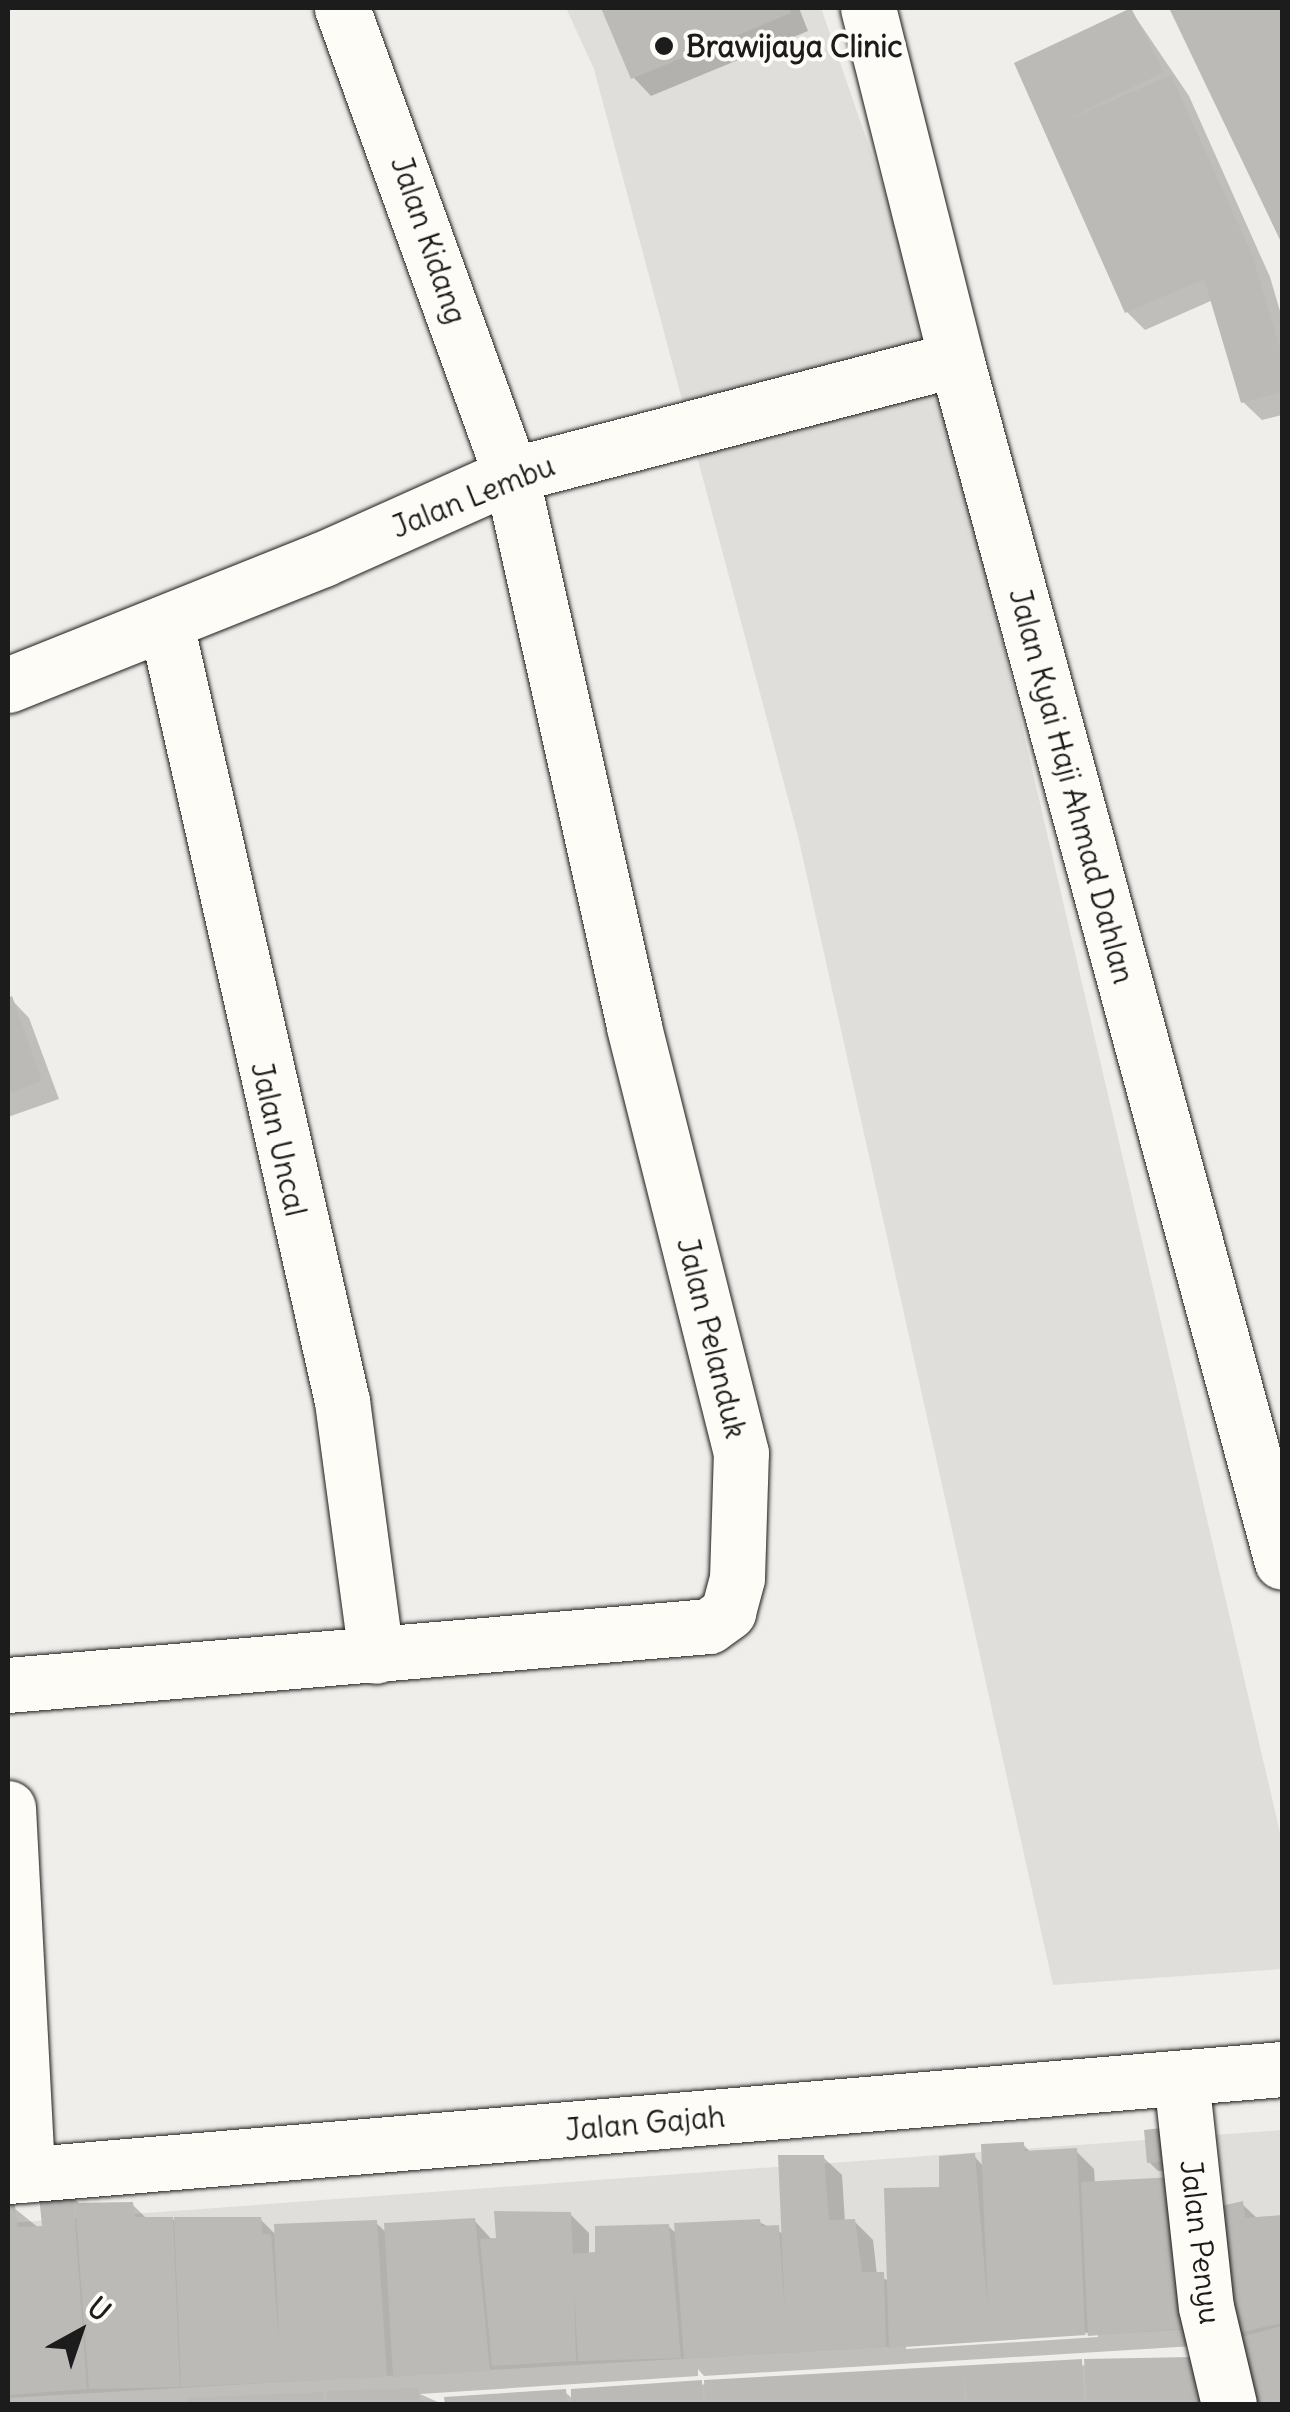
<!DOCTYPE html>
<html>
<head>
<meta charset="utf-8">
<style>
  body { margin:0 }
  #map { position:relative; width:1290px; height:2412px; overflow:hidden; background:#f0eeea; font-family:Delius,sans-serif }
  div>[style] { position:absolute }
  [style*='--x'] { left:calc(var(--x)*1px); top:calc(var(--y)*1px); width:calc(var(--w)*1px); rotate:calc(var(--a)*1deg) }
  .built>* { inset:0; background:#e0deda }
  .shadow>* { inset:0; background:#0003 }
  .building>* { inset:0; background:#bbbab6 }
  .roads { filter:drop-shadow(0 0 2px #1c1c1c) drop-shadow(0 0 2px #1c1c1c) }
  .minor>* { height:55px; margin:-27.5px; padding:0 27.5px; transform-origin:27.5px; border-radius:27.5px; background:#fdfcf7 }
  .secondary>* { height:55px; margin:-27.5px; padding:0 27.5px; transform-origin:27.5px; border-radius:27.5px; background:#fdfcf7 }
  .dots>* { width:28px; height:28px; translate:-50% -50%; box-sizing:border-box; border:5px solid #fdfcf7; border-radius:50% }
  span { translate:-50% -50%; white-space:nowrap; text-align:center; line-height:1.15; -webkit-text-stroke:8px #fdfcf7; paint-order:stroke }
  .poi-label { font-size:30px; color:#1c1c1c; font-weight:700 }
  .left { translate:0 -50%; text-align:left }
  .street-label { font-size:30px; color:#1c1c1c }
  .frame { position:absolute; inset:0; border:10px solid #1c1c1c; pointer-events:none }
  .north { position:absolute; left:30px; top:2282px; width:100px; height:100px; -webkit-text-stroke:8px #fdfcf7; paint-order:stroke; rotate:40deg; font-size:28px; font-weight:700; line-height:40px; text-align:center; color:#1c1c1c }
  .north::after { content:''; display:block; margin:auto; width:35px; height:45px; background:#1c1c1c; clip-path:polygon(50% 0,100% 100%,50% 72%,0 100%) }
</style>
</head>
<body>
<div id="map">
  <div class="built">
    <div style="clip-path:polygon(566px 8px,821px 8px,923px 301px,1282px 1841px,1282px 1969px,1053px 1985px,798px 836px,594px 69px)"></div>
    <div style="clip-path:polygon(1282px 2130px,1282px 2404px,1214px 2404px,1194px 2329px,8px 2398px,8px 2223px)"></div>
  </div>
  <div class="shadow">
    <div style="clip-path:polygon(604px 8px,799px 8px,808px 31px,651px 96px,633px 77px)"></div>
    <div style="clip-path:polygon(1172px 8px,1282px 8px,1282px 238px)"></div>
    <div style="clip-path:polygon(1130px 9px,1189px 96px,1270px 277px,1282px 318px,1282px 415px,1262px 420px,1243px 402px,1213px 300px,1145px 330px,1127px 312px,1017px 65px)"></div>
    <div style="clip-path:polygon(11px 999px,29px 1018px,59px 1099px,8px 1117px)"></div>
    <div style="clip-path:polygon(1146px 2132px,1190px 2169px,1158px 2171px,1149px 2162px)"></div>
    <div style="clip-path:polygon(evenodd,1023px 2144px,1031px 2153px,1076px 2151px,1094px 2169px,1095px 2184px,1210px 2345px,704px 2376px,698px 2369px,698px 2376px,420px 2394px,442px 2404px,8px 2404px,8px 2203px,40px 2229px,72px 2196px,81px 2205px,132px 2204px,148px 2220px,260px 2219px,277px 2236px,376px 2223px,388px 2234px,474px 2220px,493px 2241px,570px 2214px,589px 2233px,589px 2255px,668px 2226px,678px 2235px,759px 2222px,784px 2234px,823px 2157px,842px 2175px,845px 2222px,854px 2221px,873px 2240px,877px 2275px,889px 2281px,942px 2189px,974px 2156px,984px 2167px,1023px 2144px,1098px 2332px,1098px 2337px,906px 2349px,906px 2344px,1098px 2332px)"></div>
    <div style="clip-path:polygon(1242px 2204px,1258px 2219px,1282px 2218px,1282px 2404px,1240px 2404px,1225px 2344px)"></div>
    <div style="clip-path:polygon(1192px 2360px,1212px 2404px,447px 2404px,447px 2399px,565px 2392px,574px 2400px,573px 2391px)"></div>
  </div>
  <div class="building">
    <div style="clip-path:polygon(601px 8px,789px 8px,791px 13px,631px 79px)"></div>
    <div style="clip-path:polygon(1131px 8px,1164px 72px,1058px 124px,1171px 75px,1253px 257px,1282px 356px,1282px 392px,1241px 403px,1204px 279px,1125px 313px,1014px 63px)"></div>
    <div style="clip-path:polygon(1169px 8px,1282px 8px,1282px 244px)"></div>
    <div style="clip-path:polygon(12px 996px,42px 1081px,8px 1093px,8px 998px)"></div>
    <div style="clip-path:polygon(1179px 2126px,1182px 2160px,1147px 2163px,1144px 2130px)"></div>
    <div style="clip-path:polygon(1024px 2142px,1024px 2151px,1077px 2148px,1085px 2335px,889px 2348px,884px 2188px,939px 2187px,939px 2156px,975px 2153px,988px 2310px,981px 2144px)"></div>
    <div style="clip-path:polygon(778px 2155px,824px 2155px,829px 2220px,855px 2219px,862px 2272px,884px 2272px,886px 2347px,684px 2359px,674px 2223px,760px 2219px,761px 2226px,779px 2225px,785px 2313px)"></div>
    <div style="clip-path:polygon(1173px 2177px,1193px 2328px,1088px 2336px,1081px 2182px)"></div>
    <div style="clip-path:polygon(73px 2193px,87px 2389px,8px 2395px,8px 2201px,14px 2200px,18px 2227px,42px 2226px,39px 2195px)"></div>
    <div style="clip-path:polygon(1243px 2201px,1245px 2218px,1282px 2215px,1282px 2323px,1220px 2337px,1204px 2210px)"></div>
    <div style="clip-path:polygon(133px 2202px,135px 2217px,173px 2217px,180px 2387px,89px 2389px,75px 2203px)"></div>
    <div style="clip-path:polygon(494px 2211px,571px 2212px,573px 2254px,595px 2252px,595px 2226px,669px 2224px,681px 2358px,578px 2361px,574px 2287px,576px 2361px,492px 2366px,480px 2239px,496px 2238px)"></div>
    <div style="clip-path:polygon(174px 2217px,261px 2217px,263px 2234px,271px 2234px,279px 2344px,274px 2224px,377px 2220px,387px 2377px,181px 2387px)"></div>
    <div style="clip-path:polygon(475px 2218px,490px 2371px,393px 2377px,384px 2223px)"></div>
    <div style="clip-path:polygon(1282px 2326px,1282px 2404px,1237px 2404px,1222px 2342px)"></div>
    <div style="clip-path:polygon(1193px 2357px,1196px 2404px,1087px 2404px,1084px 2359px)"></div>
    <div style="clip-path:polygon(1082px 2359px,1084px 2404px,967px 2404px,964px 2372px,964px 2404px,705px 2404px,704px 2380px)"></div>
    <div style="clip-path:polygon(702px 2380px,703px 2404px,571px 2404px,571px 2389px)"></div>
    <div style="clip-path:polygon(418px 2388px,420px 2400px,442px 2404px,326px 2404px,326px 2391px)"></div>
    <div style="clip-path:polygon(566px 2389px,567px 2404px,445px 2404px,444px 2397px)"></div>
    <div style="clip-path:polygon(323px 2392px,324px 2404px,187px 2404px,186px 2398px)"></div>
  </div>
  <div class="roads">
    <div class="minor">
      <div style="--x:166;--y:624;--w:797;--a:77.24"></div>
      <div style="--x:342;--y:1401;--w:257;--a:82.4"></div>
      <div style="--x:8;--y:685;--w:339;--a:-21.8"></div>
      <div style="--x:323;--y:559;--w:206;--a:-24.1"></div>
      <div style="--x:511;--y:475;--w:460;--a:-14.6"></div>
      <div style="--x:8;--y:1685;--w:703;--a:-4.81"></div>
      <div style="--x:709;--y:1626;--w:24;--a:-36"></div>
      <div style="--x:728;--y:1612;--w:35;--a:-75"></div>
      <div style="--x:737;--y:1578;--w:125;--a:-88.2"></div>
      <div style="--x:741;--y:1453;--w:440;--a:-104.1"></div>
      <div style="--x:634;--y:1026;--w:565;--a:-102.58"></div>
      <div style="--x:511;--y:475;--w:497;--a:-109.9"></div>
      <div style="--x:8;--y:1808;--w:367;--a:87"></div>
      <div style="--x:1181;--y:2078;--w:230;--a:83.8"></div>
      <div style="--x:1206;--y:2307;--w:100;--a:76.7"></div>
      <div style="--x:8;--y:2176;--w:1278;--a:-4.8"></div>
    </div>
    <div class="secondary">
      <div style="--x:868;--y:8;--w:362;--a:75.9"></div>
      <div style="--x:956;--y:359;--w:1246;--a:74.84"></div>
    </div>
  </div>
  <div class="dots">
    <div style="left:664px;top:46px;background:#1c1c1c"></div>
  </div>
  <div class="poi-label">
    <span class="left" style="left:686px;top:46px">Brawijaya Clinic</span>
  </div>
  <div class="street-label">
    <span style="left:429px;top:240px;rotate:71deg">Jalan Kidang</span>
    <span style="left:473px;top:496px;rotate:-22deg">Jalan Lembu</span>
    <span style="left:1072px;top:786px;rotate:75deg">Jalan Kyai Haji Ahmad Dahlan</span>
    <span style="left:279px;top:1139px;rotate:77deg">Jalan Uncal</span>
    <span style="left:712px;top:1338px;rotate:76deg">Jalan Pelanduk</span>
    <span style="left:645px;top:2123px;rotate:-5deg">Jalan Gajah</span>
    <span style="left:1201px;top:2242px;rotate:83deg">Jalan Penyu</span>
  </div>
  <div class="frame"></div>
  <div class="north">U</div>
</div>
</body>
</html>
